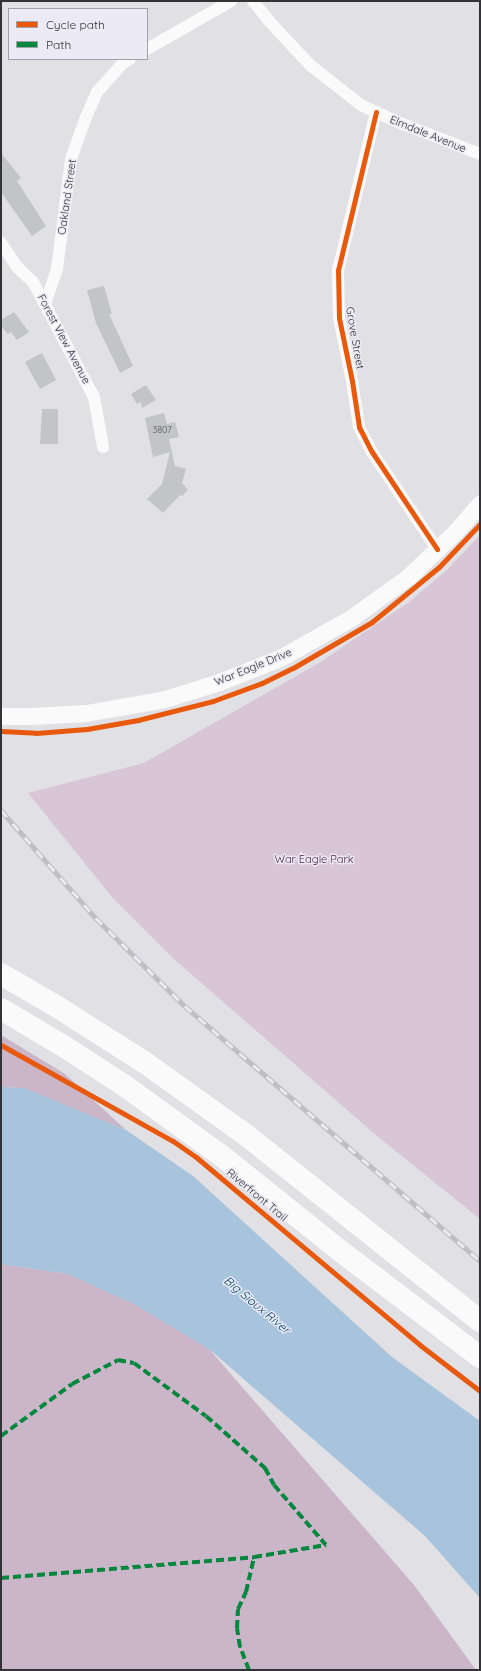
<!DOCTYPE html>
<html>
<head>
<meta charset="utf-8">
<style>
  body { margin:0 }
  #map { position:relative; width:481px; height:1671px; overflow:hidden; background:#e0e0e5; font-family:Quicksand,sans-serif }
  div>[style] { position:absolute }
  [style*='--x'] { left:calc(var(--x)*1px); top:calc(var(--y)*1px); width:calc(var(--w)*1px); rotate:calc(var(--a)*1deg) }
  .green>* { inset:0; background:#d8c6d6 }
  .forest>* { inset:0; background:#cbb5c8 }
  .water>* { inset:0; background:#a8c3dc }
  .building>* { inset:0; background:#c3c4c8 }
  .minor>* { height:12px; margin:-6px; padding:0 6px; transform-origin:6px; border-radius:6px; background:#fafafb }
  .secondary>* { height:17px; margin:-8.5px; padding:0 8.5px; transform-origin:8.5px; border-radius:8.5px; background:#fafafb }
  .motorway>* { height:22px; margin:-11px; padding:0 11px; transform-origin:11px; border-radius:11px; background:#fafafb }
  .rail>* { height:4.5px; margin-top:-2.25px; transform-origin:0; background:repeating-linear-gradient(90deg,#ebeaf5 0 9px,#bebebf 0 18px); box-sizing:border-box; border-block:1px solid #bebebf }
  .quiet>* { height:4px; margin-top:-2px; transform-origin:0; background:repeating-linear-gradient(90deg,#00873e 0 8px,transparent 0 12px) }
  .cycleway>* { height:5px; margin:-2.5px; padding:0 2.5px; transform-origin:2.5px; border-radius:2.5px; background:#e8590c }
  span { translate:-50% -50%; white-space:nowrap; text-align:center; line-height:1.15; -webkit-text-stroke:3px #ebeaf5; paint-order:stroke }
  .number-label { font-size:9px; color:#57575b }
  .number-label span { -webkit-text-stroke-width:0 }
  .street-label { font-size:11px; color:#333337 }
  .park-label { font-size:11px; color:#4e1c46 }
  .water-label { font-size:12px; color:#054570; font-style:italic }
  .frame { position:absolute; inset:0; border:2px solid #333337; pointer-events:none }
  .legend { position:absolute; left:8px; top:8px; width:140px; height:52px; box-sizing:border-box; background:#ebeaf5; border:1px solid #a1a1a9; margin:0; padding:5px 7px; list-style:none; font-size:12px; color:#333337 }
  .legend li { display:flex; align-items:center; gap:8px; height:20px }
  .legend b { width:20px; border:1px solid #a1a1a9 }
</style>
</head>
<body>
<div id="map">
  <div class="green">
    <div style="clip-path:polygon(480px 535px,480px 1219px,377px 1136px,175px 960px,112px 897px,28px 793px,144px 763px,319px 663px,409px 602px,447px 570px)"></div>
  </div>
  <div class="forest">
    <div style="clip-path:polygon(1px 1035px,65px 1074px,126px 1130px,24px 1088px,1px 1087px)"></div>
    <div style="clip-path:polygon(1px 1264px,68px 1274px,134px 1304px,209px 1349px,414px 1585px,476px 1670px,1px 1670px)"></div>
  </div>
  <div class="water">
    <div style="clip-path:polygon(1px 1087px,24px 1088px,126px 1130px,193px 1176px,392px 1357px,480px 1421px,480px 1598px,425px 1536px,209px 1349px,134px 1304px,68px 1274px,1px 1264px)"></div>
  </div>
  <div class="building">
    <div style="clip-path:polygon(1px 153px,21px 178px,17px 181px,46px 226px,32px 236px,1px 192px)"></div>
    <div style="clip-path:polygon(104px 286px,112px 314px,109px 314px,133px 366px,120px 373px,96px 323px,87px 290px)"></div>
    <div style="clip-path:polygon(14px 312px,29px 332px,17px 340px,11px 332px,8px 334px,1px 326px,1px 320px)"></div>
    <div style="clip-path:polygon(42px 353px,56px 380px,40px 389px,25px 362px)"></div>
    <div style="clip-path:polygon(146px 385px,156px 400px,142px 408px,141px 402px,137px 404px,131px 394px)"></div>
    <div style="clip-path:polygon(42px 409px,58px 409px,58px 444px,40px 444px)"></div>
    <div style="clip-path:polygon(164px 413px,167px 424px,175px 422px,179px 437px,169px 439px,175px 466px,186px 469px,182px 483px,188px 490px,182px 496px,180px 495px,163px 513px,147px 499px,162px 484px,170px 452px,153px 457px,145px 418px)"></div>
  </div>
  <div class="minor">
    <div style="--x:253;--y:1;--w:26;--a:51"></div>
    <div style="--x:269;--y:21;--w:60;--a:47"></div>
    <div style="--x:310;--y:65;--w:65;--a:38.1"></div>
    <div style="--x:361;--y:105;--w:38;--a:25"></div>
    <div style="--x:395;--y:121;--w:91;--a:21.2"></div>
    <div style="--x:147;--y:49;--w:97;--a:-29.7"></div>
    <div style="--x:376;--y:112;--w:163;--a:103.5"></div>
    <div style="--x:338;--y:270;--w:48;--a:88.8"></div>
    <div style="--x:339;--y:318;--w:64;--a:78.3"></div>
    <div style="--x:352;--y:381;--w:47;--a:81.3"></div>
    <div style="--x:359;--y:427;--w:28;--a:63"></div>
    <div style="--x:372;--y:452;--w:117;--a:56.2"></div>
    <div style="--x:1;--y:243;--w:30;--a:56"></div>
    <div style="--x:18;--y:268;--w:21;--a:43"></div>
    <div style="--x:33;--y:282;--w:130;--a:62.1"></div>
    <div style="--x:94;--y:397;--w:51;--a:79.8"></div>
    <div style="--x:45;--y:304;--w:37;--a:-71"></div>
    <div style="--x:57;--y:269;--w:111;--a:-82.7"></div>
    <div style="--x:71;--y:159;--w:45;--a:-70.3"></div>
    <div style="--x:86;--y:117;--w:27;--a:-66"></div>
    <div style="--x:97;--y:92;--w:38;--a:-48"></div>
    <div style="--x:122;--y:64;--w:9;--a:-32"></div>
  </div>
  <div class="secondary">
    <div style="--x:1;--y:716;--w:30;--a:0"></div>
    <div style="--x:31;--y:716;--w:55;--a:-3.1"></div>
    <div style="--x:86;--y:713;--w:80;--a:-10"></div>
    <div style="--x:165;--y:699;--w:57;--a:-17.5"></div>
    <div style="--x:219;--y:682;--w:66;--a:-21.5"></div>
    <div style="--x:280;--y:658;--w:81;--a:-29.4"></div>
    <div style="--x:351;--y:618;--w:70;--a:-35.7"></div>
    <div style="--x:408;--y:577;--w:66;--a:-43.8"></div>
    <div style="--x:456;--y:531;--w:37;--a:-49"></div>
  </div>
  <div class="motorway">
    <div style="--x:1;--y:974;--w:64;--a:30.2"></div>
    <div style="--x:56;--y:1006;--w:104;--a:32.5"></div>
    <div style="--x:144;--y:1062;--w:125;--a:35.6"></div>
    <div style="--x:246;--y:1135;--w:299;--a:38.5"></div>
    <div style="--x:1;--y:1009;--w:74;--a:30.7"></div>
    <div style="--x:65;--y:1047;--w:72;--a:33"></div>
    <div style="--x:125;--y:1086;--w:121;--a:35.9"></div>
    <div style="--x:223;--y:1157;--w:154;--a:38.7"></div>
    <div style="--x:343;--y:1253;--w:172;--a:37.2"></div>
  </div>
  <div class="rail">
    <div style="--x:1;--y:810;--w:144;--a:48.7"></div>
    <div style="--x:96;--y:918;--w:125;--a:44.7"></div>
    <div style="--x:185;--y:1006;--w:390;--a:40.8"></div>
  </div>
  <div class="quiet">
    <div style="--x:1;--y:1436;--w:88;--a:-36.2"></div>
    <div style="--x:72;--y:1384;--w:52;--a:-27.6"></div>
    <div style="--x:118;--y:1360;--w:16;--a:11"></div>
    <div style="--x:134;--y:1363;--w:89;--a:36.4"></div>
    <div style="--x:206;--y:1416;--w:79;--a:41.4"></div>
    <div style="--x:265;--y:1468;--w:19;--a:62"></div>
    <div style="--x:274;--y:1485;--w:79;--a:49.1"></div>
    <div style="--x:1;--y:1578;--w:254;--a:-4.7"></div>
    <div style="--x:254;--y:1557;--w:73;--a:-9.5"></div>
    <div style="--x:249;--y:1670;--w:25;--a:-111"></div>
    <div style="--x:240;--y:1647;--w:19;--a:-99"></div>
    <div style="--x:237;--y:1628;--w:19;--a:-87"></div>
    <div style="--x:238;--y:1609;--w:19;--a:-65"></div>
    <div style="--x:246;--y:1592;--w:36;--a:-77"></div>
  </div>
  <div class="cycleway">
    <div style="--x:376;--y:112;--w:163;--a:103.5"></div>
    <div style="--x:338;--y:270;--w:48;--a:88.8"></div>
    <div style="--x:339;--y:318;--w:64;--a:78.3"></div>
    <div style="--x:352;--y:381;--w:47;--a:81.3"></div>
    <div style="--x:359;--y:427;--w:28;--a:63"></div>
    <div style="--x:372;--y:452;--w:117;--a:56.2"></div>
    <div style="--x:1;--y:731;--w:35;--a:3"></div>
    <div style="--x:36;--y:733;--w:51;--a:-4.5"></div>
    <div style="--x:87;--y:729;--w:52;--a:-10"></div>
    <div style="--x:138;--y:720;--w:77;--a:-14.2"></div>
    <div style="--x:213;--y:701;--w:52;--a:-20.2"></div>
    <div style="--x:262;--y:683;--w:34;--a:-26"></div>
    <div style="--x:293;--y:668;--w:91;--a:-30.2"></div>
    <div style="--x:372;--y:622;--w:87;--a:-39.4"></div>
    <div style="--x:439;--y:567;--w:59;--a:-46.4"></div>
    <div style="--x:1;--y:1045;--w:197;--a:29.2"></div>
    <div style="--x:173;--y:1141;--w:28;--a:35"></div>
    <div style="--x:196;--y:1157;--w:292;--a:40"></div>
    <div style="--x:420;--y:1345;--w:76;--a:37.5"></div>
  </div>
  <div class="number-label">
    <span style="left:162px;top:430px">3807</span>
  </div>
  <div class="street-label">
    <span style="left:428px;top:134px;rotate:22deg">Elmdale Avenue</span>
    <span style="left:67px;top:197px;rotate:-82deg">Oakland Street</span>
    <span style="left:355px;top:338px;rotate:80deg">Grove Street</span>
    <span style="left:64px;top:339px;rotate:62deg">Forest View Avenue</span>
    <span style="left:253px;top:667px;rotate:-22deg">War Eagle Drive</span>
    <span style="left:257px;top:1195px;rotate:40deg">Riverfront Trail</span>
  </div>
  <div class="park-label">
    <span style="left:314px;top:859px">War Eagle Park</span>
  </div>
  <div class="water-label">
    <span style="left:257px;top:1305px;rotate:40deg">Big Sioux River</span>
  </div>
  <div class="frame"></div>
  <ul class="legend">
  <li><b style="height:5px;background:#e8590c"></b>Cycle path</li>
  <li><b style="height:5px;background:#00873e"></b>Path</li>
  </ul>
</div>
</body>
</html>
